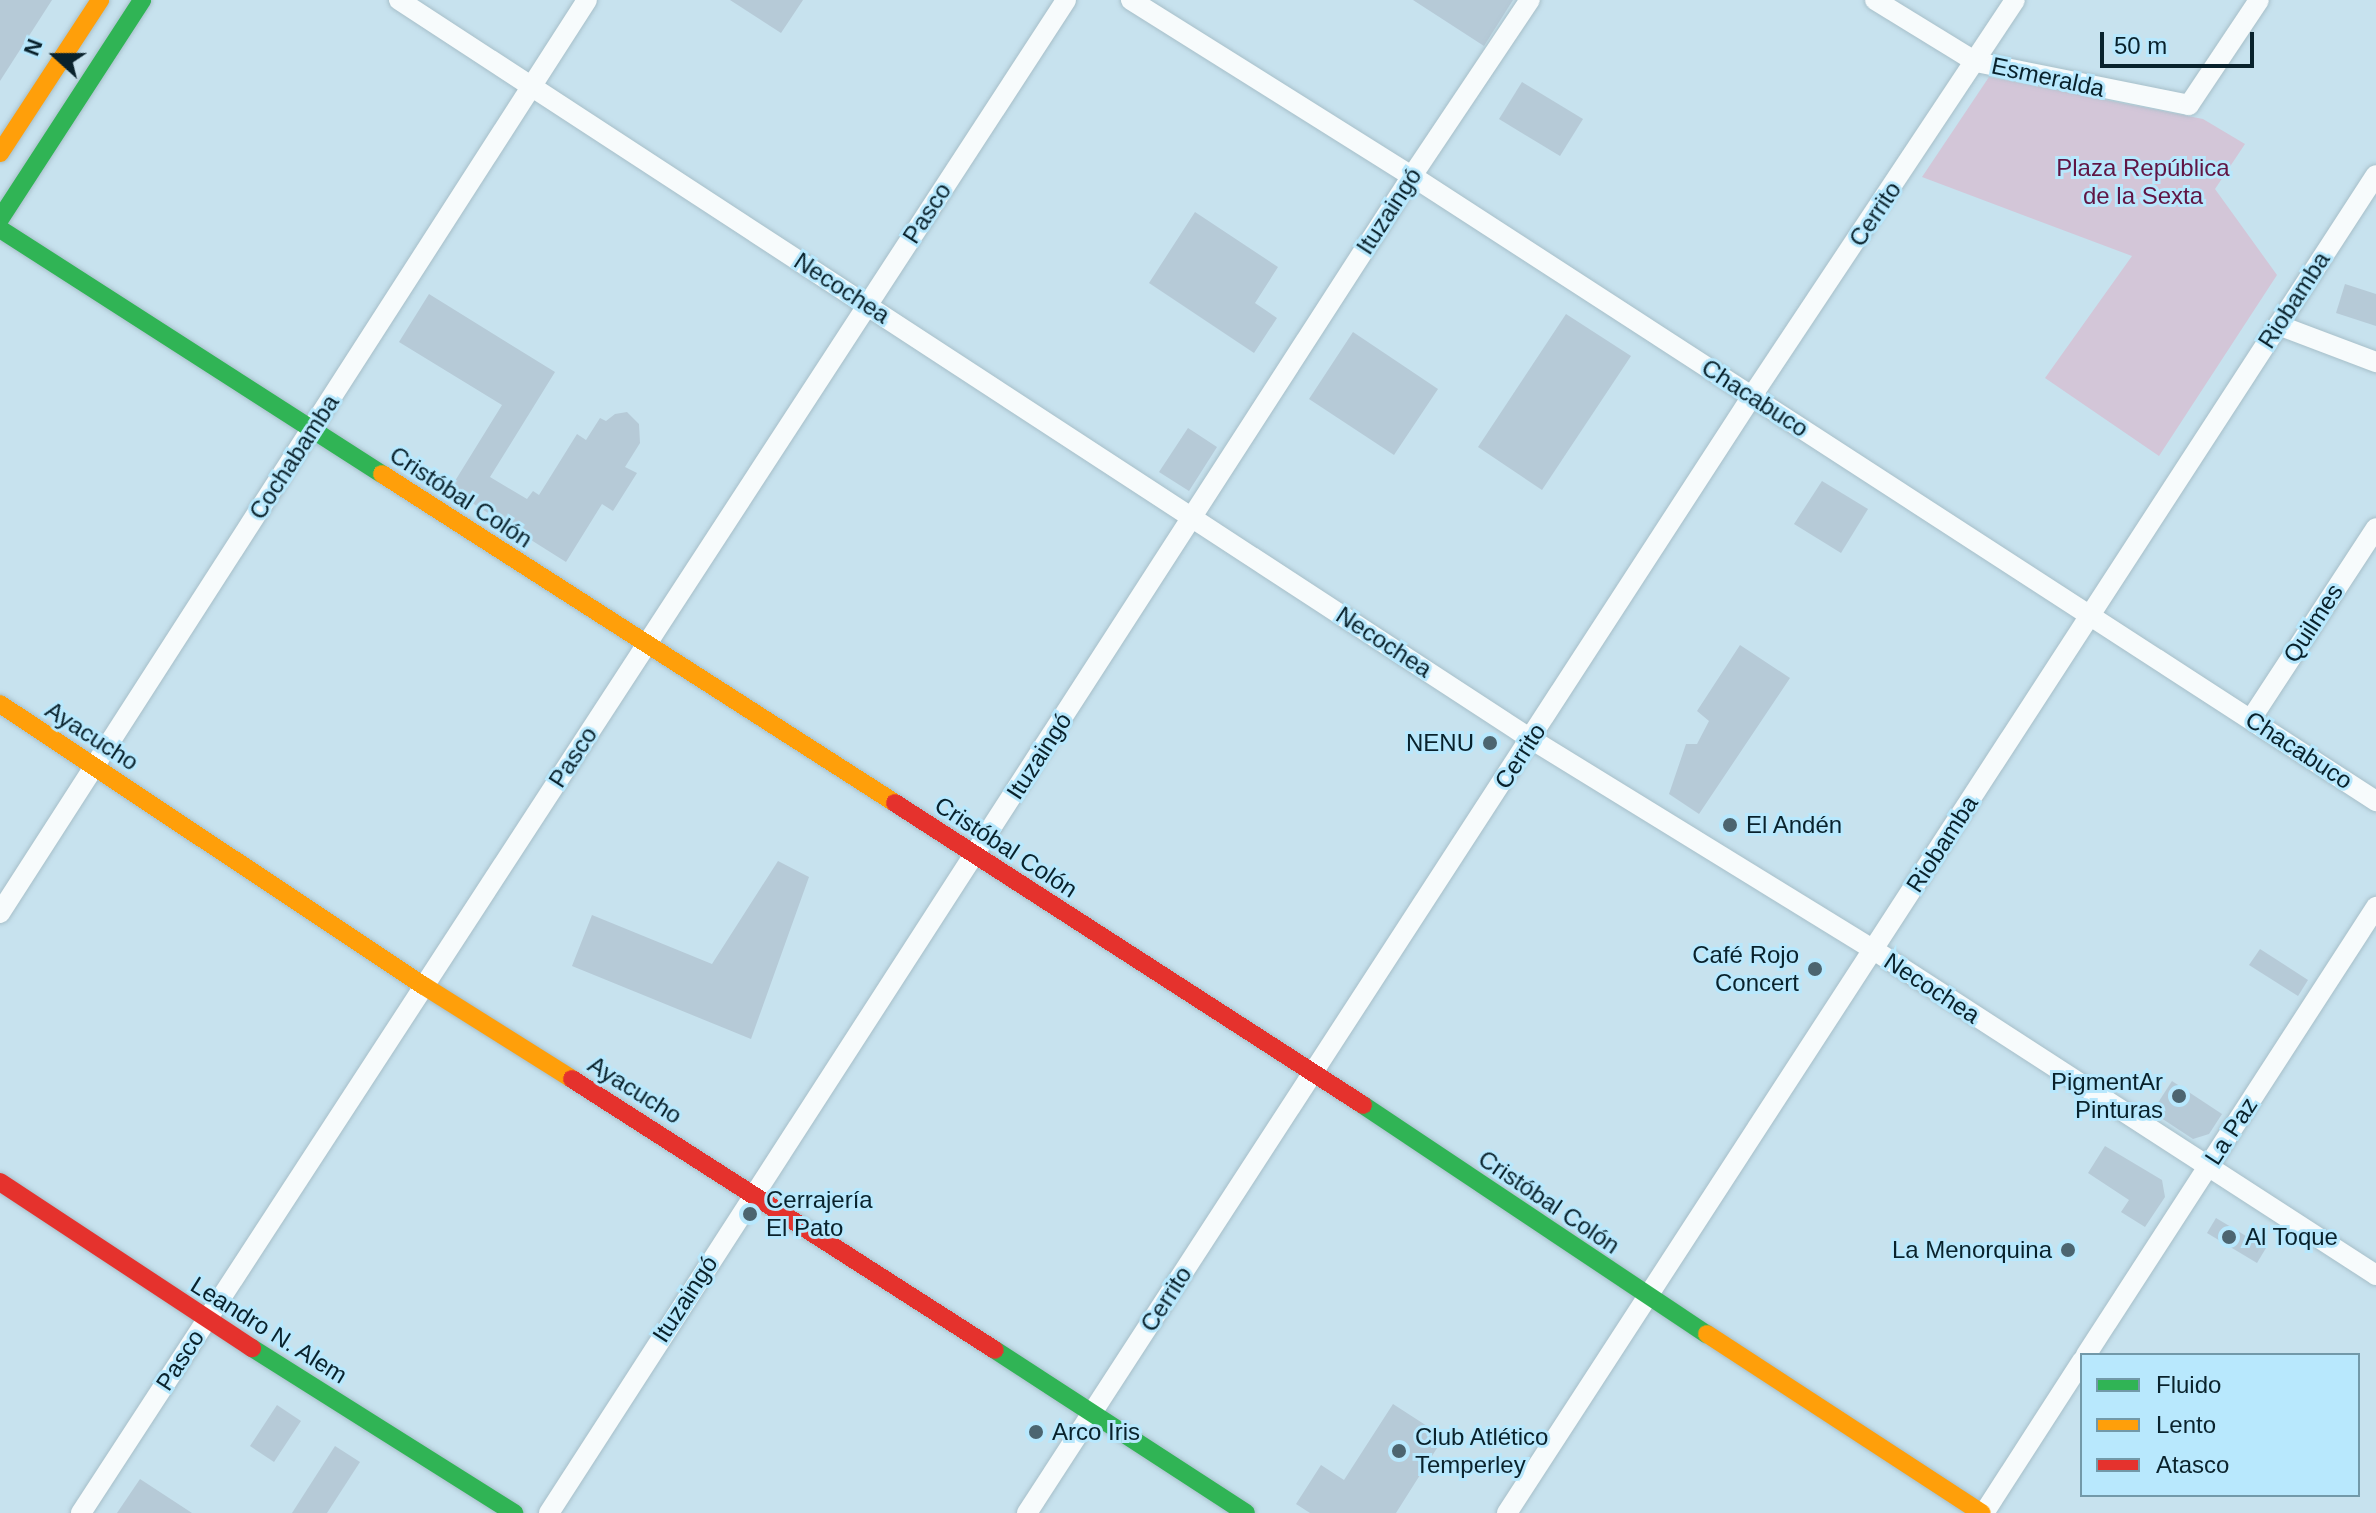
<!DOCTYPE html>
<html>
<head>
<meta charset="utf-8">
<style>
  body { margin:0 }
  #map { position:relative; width:2376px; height:1513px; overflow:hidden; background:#c7e2ee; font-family:Arial,sans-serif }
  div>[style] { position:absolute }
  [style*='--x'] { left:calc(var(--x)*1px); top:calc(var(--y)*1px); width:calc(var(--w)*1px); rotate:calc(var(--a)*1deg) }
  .green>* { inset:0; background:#d3c6d8 }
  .building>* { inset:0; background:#b6cad7 }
  .roads { filter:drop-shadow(0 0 2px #a7bfc9) drop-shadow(0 0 2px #a7bfc9) }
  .street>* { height:20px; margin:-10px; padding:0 10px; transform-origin:10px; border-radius:10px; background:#f7fbfc }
  .fast>* { height:18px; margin:-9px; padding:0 9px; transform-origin:9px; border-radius:9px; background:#30b455 }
  .slow>* { height:18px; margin:-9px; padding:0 9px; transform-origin:9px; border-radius:9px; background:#ff9f0a }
  .jam>* { height:18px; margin:-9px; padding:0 9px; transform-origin:9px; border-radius:9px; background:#e5322d }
  .dots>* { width:22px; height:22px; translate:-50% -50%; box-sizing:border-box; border:4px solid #b8e8fd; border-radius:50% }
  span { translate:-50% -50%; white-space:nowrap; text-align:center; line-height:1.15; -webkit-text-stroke:6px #b8e8fd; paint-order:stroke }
  .street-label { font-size:24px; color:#09222c }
  .park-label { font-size:24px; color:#601544 }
  .poi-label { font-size:24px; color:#09222c }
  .right { translate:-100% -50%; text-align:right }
  .left { translate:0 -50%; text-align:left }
  .legend { position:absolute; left:2080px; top:1353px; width:280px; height:144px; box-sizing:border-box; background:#b8e8fd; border:2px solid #7299a9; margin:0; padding:10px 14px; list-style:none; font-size:24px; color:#09222c }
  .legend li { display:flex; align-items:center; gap:16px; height:40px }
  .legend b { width:40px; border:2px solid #7299a9 }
  .north { position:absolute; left:16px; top:16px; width:80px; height:80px; -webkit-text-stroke:6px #b8e8fd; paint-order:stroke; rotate:291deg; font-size:22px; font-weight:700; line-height:32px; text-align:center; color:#09222c }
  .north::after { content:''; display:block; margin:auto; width:28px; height:36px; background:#09222c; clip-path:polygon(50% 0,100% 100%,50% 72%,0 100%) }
  .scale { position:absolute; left:2100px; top:32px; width:154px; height:36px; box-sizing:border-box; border:4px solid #09222c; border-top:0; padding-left:10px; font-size:24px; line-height:28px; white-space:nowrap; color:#09222c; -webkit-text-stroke:6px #b8e8fd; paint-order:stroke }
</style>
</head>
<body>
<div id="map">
  <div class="green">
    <div style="clip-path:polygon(1989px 77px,2203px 119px,2245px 144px,2215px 189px,2277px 275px,2159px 456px,2045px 378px,2132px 256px,1922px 177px)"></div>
  </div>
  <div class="building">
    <div style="clip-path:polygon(0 0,52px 0,0 81px)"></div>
    <div style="clip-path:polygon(730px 0,803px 0,781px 33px)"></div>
    <div style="clip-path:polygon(1413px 0,1513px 0,1484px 46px)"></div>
    <div style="clip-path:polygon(1522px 82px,1583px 119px,1560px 156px,1499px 119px)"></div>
    <div style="clip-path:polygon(1195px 212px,1278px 267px,1255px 303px,1277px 318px,1254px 353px,1149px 283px)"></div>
    <div style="clip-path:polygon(2345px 284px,2376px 294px,2376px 326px,2336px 313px)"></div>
    <div style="clip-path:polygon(429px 294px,555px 372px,490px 477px,527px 499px,533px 491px,539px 495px,577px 434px,586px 440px,600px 418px,606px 421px,615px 414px,627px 412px,639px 424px,640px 443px,625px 467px,637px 473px,613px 511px,602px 504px,566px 562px,450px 489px,502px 405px,399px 342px)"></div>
    <div style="clip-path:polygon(1566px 314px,1631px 356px,1542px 490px,1478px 447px)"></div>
    <div style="clip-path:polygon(1353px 332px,1438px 389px,1394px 455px,1309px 399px)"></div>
    <div style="clip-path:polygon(1188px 428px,1217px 447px,1189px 491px,1159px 472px)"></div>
    <div style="clip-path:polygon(1822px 481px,1868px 509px,1841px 553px,1794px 524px)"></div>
    <div style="clip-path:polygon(1740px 645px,1790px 678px,1699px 814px,1669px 794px,1686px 744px,1697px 744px,1709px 721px,1697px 711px)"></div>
    <div style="clip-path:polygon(778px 861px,809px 877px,751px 1039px,572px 966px,592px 915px,712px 964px)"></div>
    <div style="clip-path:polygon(2260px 949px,2308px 980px,2298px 996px,2249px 965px)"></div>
    <div style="clip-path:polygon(2172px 1081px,2222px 1114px,2209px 1134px,2193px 1139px,2152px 1112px)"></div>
    <div style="clip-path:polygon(2105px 1146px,2162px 1180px,2165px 1197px,2145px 1227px,2121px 1212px,2129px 1200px,2088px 1173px)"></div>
    <div style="clip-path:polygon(2216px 1218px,2266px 1248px,2257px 1263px,2207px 1233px)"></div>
    <div style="clip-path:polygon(1393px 1404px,1444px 1437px,1396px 1513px,1310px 1513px,1296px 1504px,1321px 1465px,1344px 1480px)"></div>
    <div style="clip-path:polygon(277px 1405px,301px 1421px,274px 1462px,250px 1446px)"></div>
    <div style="clip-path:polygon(335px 1446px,360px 1462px,327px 1513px,292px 1513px)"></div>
    <div style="clip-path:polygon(140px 1479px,192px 1513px,117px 1513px)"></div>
  </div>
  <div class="roads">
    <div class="street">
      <div style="--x:399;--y:0;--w:1352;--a:33.14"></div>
      <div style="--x:1531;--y:739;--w:403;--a:31.6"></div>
      <div style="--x:1874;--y:950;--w:598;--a:32.92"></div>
      <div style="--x:1131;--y:0;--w:332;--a:32.1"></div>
      <div style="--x:1412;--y:176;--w:1149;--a:32.96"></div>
      <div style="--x:1875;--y:0;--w:119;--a:31.5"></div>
      <div style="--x:1976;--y:62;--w:217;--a:11.4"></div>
      <div style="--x:2189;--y:105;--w:126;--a:-56.3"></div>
      <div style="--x:2278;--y:325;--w:105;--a:20.7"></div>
      <div style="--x:2251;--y:719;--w:228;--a:-56.8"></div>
      <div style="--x:0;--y:913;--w:1085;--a:-57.26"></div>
      <div style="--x:2086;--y:1355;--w:534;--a:-57.08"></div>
      <div style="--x:81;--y:1513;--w:1805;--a:-56.93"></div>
      <div style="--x:549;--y:1513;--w:1591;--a:-57.16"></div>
      <div style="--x:1412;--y:176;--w:212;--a:-56.2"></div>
      <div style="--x:1027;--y:1513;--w:1332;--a:-57.01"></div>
      <div style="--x:1752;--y:396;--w:475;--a:-56.4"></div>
      <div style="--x:1507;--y:1513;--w:1595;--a:-57"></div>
      <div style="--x:1984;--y:1513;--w:181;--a:-57.2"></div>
    </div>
    <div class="fast">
      <div style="--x:0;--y:219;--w:261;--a:-57"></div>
      <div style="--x:0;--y:229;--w:454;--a:32.7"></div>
      <div style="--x:1363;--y:1105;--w:413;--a:33.7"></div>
      <div style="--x:252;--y:1348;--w:310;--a:32.2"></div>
      <div style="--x:995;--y:1350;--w:299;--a:33"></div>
    </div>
    <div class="slow">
      <div style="--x:0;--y:153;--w:183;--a:-56.8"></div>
      <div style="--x:382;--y:474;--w:609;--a:32.67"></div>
      <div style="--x:0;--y:704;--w:509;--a:33.63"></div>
      <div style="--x:424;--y:986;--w:175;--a:32.1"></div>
      <div style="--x:1707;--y:1334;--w:328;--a:33.1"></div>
    </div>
    <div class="jam">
      <div style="--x:895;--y:803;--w:557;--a:32.83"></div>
      <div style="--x:572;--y:1079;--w:502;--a:32.65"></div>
      <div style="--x:0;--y:1182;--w:302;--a:33.4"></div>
    </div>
  </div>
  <div class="dots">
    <div style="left:1490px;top:743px;background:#4c6570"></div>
    <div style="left:1730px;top:825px;background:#4c6570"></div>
    <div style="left:1815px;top:969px;background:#4c6570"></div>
    <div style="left:2179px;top:1096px;background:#4c6570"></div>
    <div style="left:750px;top:1214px;background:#4c6570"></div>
    <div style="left:2229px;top:1237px;background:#4c6570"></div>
    <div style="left:2068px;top:1250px;background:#4c6570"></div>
    <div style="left:1036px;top:1432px;background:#4c6570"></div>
    <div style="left:1399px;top:1451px;background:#4c6570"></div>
  </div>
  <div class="street-label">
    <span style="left:2048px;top:77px;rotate:12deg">Esmeralda</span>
    <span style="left:1389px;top:211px;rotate:-57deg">Ituzaingó</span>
    <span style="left:927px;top:213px;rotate:-57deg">Pasco</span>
    <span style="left:1875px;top:214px;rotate:-56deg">Cerrito</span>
    <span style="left:842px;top:288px;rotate:33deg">Necochea</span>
    <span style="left:2294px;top:300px;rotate:-57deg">Riobamba</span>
    <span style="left:1755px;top:398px;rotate:33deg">Chacabuco</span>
    <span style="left:294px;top:457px;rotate:-57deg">Cochabamba</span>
    <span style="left:461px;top:497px;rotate:33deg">Cristóbal Colón</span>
    <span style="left:2313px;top:623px;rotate:-57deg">Quilmes</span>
    <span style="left:1384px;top:642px;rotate:33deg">Necochea</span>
    <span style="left:92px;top:736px;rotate:33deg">Ayacucho</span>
    <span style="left:2299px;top:750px;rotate:33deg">Chacabuco</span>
    <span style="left:1039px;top:756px;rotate:-57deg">Ituzaingó</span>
    <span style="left:1520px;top:756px;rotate:-57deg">Cerrito</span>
    <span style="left:573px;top:757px;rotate:-57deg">Pasco</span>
    <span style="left:1942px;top:844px;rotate:-57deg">Riobamba</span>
    <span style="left:1006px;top:847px;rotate:33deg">Cristóbal Colón</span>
    <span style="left:1932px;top:988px;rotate:33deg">Necochea</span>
    <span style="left:635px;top:1090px;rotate:32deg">Ayacucho</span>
    <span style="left:2231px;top:1131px;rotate:-57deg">La Paz</span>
    <span style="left:1549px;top:1202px;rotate:34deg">Cristóbal Colón</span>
    <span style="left:685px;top:1299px;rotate:-57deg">Ituzaingó</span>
    <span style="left:1166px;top:1299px;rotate:-57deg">Cerrito</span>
    <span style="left:269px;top:1330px;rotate:32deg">Leandro N. Alem</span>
    <span style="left:180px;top:1360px;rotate:-57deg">Pasco</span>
  </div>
  <div class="park-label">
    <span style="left:2143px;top:182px">Plaza República<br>de la Sexta</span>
  </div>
  <div class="poi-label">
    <span class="right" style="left:1474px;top:743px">NENU</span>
    <span class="left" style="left:1746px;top:825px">El Andén</span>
    <span class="right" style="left:1799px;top:969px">Café Rojo<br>Concert</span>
    <span class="right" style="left:2163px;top:1096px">PigmentAr<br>Pinturas</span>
    <span class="left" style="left:766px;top:1214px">Cerrajería<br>El Pato</span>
    <span class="left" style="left:2245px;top:1237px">Al Toque</span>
    <span class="right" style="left:2052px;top:1250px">La Menorquina</span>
    <span class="left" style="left:1052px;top:1432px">Arco Iris</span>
    <span class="left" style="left:1415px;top:1451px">Club Atlético<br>Temperley</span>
  </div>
  <ul class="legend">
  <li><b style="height:10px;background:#30b455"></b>Fluido</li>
  <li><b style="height:10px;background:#ff9f0a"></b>Lento</li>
  <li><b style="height:10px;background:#e5322d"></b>Atasco</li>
  </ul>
  <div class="north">N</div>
  <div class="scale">50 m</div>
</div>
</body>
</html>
